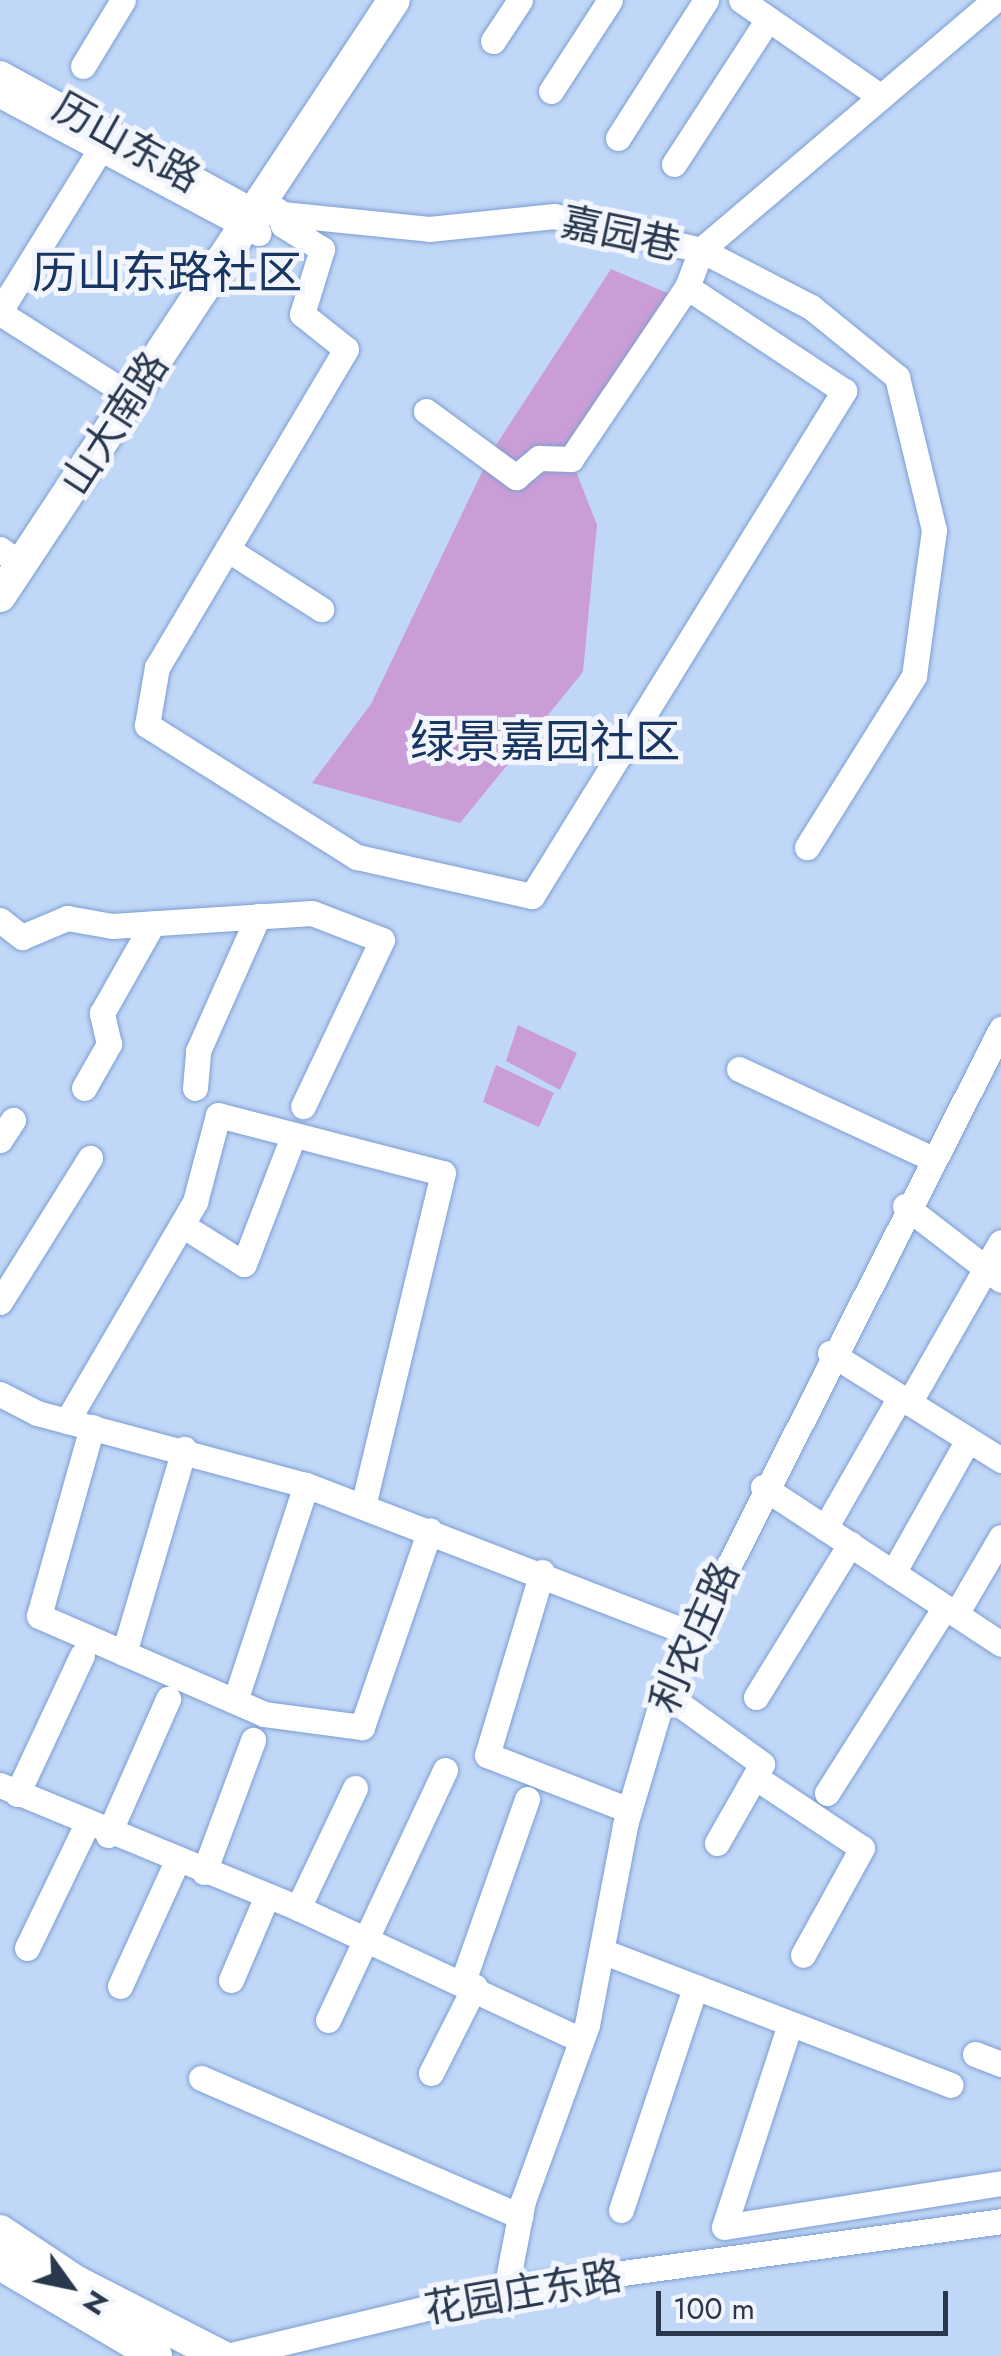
<!DOCTYPE html>
<html>
<head>
<meta charset="utf-8">
<style>
  body { margin:0 }
  #map { position:relative; width:1001px; height:2356px; overflow:hidden; background:#c1d7f7; font-family:Jost,"Noto Sans SC",sans-serif }
  div>[style] { position:absolute }
  [style*='--x'] { left:calc(var(--x)*1px); top:calc(var(--y)*1px); width:calc(var(--w)*1px); rotate:calc(var(--a)*1deg) }
  .green>* { inset:0; background:#ca9dd6 }
  .roads { filter:drop-shadow(0 0 2px #7c9ed2) drop-shadow(0 0 2px #7c9ed2) }
  .minor>* { height:25px; margin:-12.5px; padding:0 12.5px; transform-origin:12.5px; border-radius:12.5px; background:#fff }
  .major>* { height:32px; margin:-16px; padding:0 16px; transform-origin:16px; border-radius:16px; background:#fff }
  span { translate:-50% -50%; white-space:nowrap; text-align:center; line-height:1.15; -webkit-text-stroke:10px #f2f6fc; paint-order:stroke }
  .street-label { font-size:40px; color:#2a384e }
  .quarter-label { font-size:45px; color:#193561 }
  .north { position:absolute; left:20px; top:2236px; width:100px; height:100px; -webkit-text-stroke:8px #f2f6fc; paint-order:stroke; rotate:123deg; font-size:28px; font-weight:700; line-height:40px; text-align:center; color:#2a384e }
  .north::after { content:''; display:block; margin:auto; width:35px; height:45px; background:#2a384e; clip-path:polygon(50% 0,100% 100%,50% 72%,0 100%) }
  .scale { position:absolute; left:656px; top:2291px; width:292px; height:45px; box-sizing:border-box; border:5px solid #2a384e; border-top:0; padding-left:12px; font-size:30px; line-height:35px; white-space:nowrap; color:#2a384e; -webkit-text-stroke:8px #f2f6fc; paint-order:stroke }
</style>
</head>
<body>
<div id="map">
  <div class="green">
    <div style="clip-path:polygon(611px 269px,679px 298px,572px 461px,597px 525px,583px 672px,460px 823px,312px 783px,371px 704px,492px 451px)"></div>
    <div style="clip-path:polygon(518px 1025px,577px 1053px,560px 1090px,506px 1061px)"></div>
    <div style="clip-path:polygon(496px 1065px,554px 1093px,539px 1127px,483px 1102px)"></div>
  </div>
  <div class="roads">
    <div class="minor">
      <div style="--x:741;--y:0;--w:170;--a:34.7"></div>
      <div style="--x:493;--y:41;--w:49;--a:-56.6"></div>
      <div style="--x:83;--y:66;--w:77;--a:-58.8"></div>
      <div style="--x:0;--y:73;--w:288;--a:28.6"></div>
      <div style="--x:253;--y:211;--w:177;--a:5.8"></div>
      <div style="--x:429;--y:229;--w:126;--a:-5.9"></div>
      <div style="--x:554;--y:216;--w:151;--a:13"></div>
      <div style="--x:701;--y:250;--w:124;--a:27.4"></div>
      <div style="--x:811;--y:307;--w:111;--a:39.1"></div>
      <div style="--x:897;--y:377;--w:157;--a:76.4"></div>
      <div style="--x:934;--y:530;--w:147;--a:97.8"></div>
      <div style="--x:914;--y:676;--w:202;--a:122"></div>
      <div style="--x:551;--y:91;--w:108;--a:-57"></div>
      <div style="--x:0;--y:95;--w:293;--a:28.1"></div>
      <div style="--x:618;--y:138;--w:164;--a:-57.5"></div>
      <div style="--x:674;--y:164;--w:173;--a:-57"></div>
      <div style="--x:277;--y:210;--w:16;--a:68"></div>
      <div style="--x:283;--y:225;--w:46;--a:31.6"></div>
      <div style="--x:322;--y:249;--w:68;--a:107.1"></div>
      <div style="--x:302;--y:314;--w:56;--a:38.5"></div>
      <div style="--x:346;--y:349;--w:370;--a:120.7"></div>
      <div style="--x:157;--y:667;--w:59;--a:99.8"></div>
      <div style="--x:147;--y:725;--w:248;--a:32.2"></div>
      <div style="--x:357;--y:857;--w:179;--a:12.6"></div>
      <div style="--x:532;--y:896;--w:594;--a:-58.29"></div>
      <div style="--x:844;--y:391;--w:188;--a:-146.5"></div>
      <div style="--x:687;--y:287;--w:40;--a:-69"></div>
      <div style="--x:701;--y:250;--w:386;--a:-40.4"></div>
      <div style="--x:0;--y:311;--w:190;--a:-58.2"></div>
      <div style="--x:0;--y:313;--w:155;--a:32.4"></div>
      <div style="--x:426;--y:411;--w:112;--a:36.3"></div>
      <div style="--x:516;--y:477;--w:30;--a:-40"></div>
      <div style="--x:539;--y:458;--w:32;--a:2"></div>
      <div style="--x:571;--y:459;--w:207;--a:-56"></div>
      <div style="--x:0;--y:549;--w:26;--a:36"></div>
      <div style="--x:227;--y:549;--w:112;--a:32.6"></div>
      <div style="--x:0;--y:920;--w:28;--a:38"></div>
      <div style="--x:22;--y:937;--w:49;--a:-22.9"></div>
      <div style="--x:67;--y:918;--w:46;--a:10.1"></div>
      <div style="--x:112;--y:926;--w:200;--a:-3.7"></div>
      <div style="--x:312;--y:913;--w:75;--a:21.1"></div>
      <div style="--x:382;--y:940;--w:184;--a:115.4"></div>
      <div style="--x:739;--y:1069;--w:212;--a:24.9"></div>
      <div style="--x:84;--y:1088;--w:51;--a:-60.4"></div>
      <div style="--x:109;--y:1044;--w:32;--a:-103"></div>
      <div style="--x:102;--y:1013;--w:103;--a:-60.5"></div>
      <div style="--x:195;--y:1088;--w:37;--a:-85"></div>
      <div style="--x:198;--y:1051;--w:148;--a:-66"></div>
      <div style="--x:0;--y:1140;--w:24;--a:-57"></div>
      <div style="--x:905;--y:1206;--w:121;--a:37.6"></div>
      <div style="--x:182;--y:1225;--w:73;--a:32.2"></div>
      <div style="--x:244;--y:1264;--w:134;--a:-69"></div>
      <div style="--x:0;--y:1302;--w:170;--a:-58"></div>
      <div style="--x:830;--y:1353;--w:202;--a:32"></div>
      <div style="--x:0;--y:1394;--w:42;--a:27.2"></div>
      <div style="--x:37;--y:1413;--w:278;--a:15"></div>
      <div style="--x:306;--y:1485;--w:414;--a:21.1"></div>
      <div style="--x:909;--y:1403;--w:185;--a:-60.3"></div>
      <div style="--x:67;--y:1421;--w:254;--a:-59.7"></div>
      <div style="--x:195;--y:1202;--w:90;--a:-75.2"></div>
      <div style="--x:218;--y:1115;--w:232;--a:14.5"></div>
      <div style="--x:443;--y:1173;--w:342;--a:103.5"></div>
      <div style="--x:92;--y:1427;--w:196;--a:105.7"></div>
      <div style="--x:39;--y:1616;--w:245;--a:23.5"></div>
      <div style="--x:264;--y:1714;--w:99;--a:7.6"></div>
      <div style="--x:362;--y:1727;--w:208;--a:-71"></div>
      <div style="--x:763;--y:1487;--w:285;--a:33.4"></div>
      <div style="--x:825;--y:1528;--w:151;--a:-60.2"></div>
      <div style="--x:542;--y:1572;--w:191;--a:106.7"></div>
      <div style="--x:487;--y:1755;--w:152;--a:21.2"></div>
      <div style="--x:893;--y:1573;--w:153;--a:-60.6"></div>
      <div style="--x:956;--y:1614;--w:89;--a:-59.7"></div>
      <div style="--x:124;--y:1653;--w:213;--a:-73.6"></div>
      <div style="--x:664;--y:1693;--w:121;--a:35.9"></div>
      <div style="--x:762;--y:1764;--w:91;--a:119.7"></div>
      <div style="--x:756;--y:1697;--w:180;--a:-58.4"></div>
      <div style="--x:235;--y:1701;--w:227;--a:-71.8"></div>
      <div style="--x:755;--y:1777;--w:128;--a:33.6"></div>
      <div style="--x:862;--y:1848;--w:122;--a:118.9"></div>
      <div style="--x:0;--y:1785;--w:322;--a:22.4"></div>
      <div style="--x:298;--y:1908;--w:312;--a:25"></div>
      <div style="--x:827;--y:1793;--w:220;--a:-57.6"></div>
      <div style="--x:17;--y:1794;--w:153;--a:-64.9"></div>
      <div style="--x:108;--y:1835;--w:149;--a:-66.2"></div>
      <div style="--x:204;--y:1872;--w:141;--a:-69.6"></div>
      <div style="--x:298;--y:1908;--w:133;--a:-64.6"></div>
      <div style="--x:27;--y:1948;--w:136;--a:-64.2"></div>
      <div style="--x:607;--y:1953;--w:368;--a:21"></div>
      <div style="--x:231;--y:1980;--w:91;--a:-66.8"></div>
      <div style="--x:463;--y:1981;--w:193;--a:-70.6"></div>
      <div style="--x:120;--y:1986;--w:137;--a:-65.5"></div>
      <div style="--x:328;--y:2020;--w:276;--a:-64.9"></div>
      <div style="--x:790;--y:2024;--w:213;--a:108"></div>
      <div style="--x:724;--y:2227;--w:280;--a:-9"></div>
      <div style="--x:975;--y:2054;--w:28;--a:21"></div>
      <div style="--x:431;--y:2073;--w:97;--a:-63.2"></div>
      <div style="--x:201;--y:2078;--w:348;--a:23.4"></div>
      <div style="--x:621;--y:2210;--w:235;--a:-71.6"></div>
      <div style="--x:506;--y:2289;--w:90;--a:-79.1"></div>
      <div style="--x:523;--y:2201;--w:187;--a:-70"></div>
      <div style="--x:587;--y:2025;--w:204;--a:-79.2"></div>
      <div style="--x:625;--y:1825;--w:138;--a:-73.5"></div>
      <div style="--x:664;--y:1693;--w:745;--a:-63.09"></div>
      <div style="--x:227;--y:2356;--w:287;--a:-13.5"></div>
      <div style="--x:506;--y:2289;--w:500;--a:-7.8"></div>
    </div>
    <div class="major">
      <div style="--x:0;--y:596;--w:714;--a:-56.53"></div>
      <div style="--x:0;--y:2231;--w:90;--a:33.7"></div>
      <div style="--x:75;--y:2281;--w:164;--a:27.2"></div>
      <div style="--x:0;--y:2264;--w:181;--a:30.5"></div>
    </div>
  </div>
  <div class="street-label">
    <span style="left:127px;top:142px;rotate:29deg">历山东路</span>
    <span style="left:621px;top:233px;rotate:12deg">嘉园巷</span>
    <span style="left:114px;top:423px;rotate:-57deg">山大南路</span>
    <span style="left:694px;top:1637px;rotate:-66deg">利农庄路</span>
    <span style="left:523px;top:2292px;rotate:-10deg">花园庄东路</span>
  </div>
  <div class="quarter-label">
    <span style="left:167px;top:273px">历山东路社区</span>
    <span style="left:545px;top:742px">绿景嘉园社区</span>
  </div>
  <div class="north">N</div>
  <div class="scale">100 m</div>
</div>
</body>
</html>
